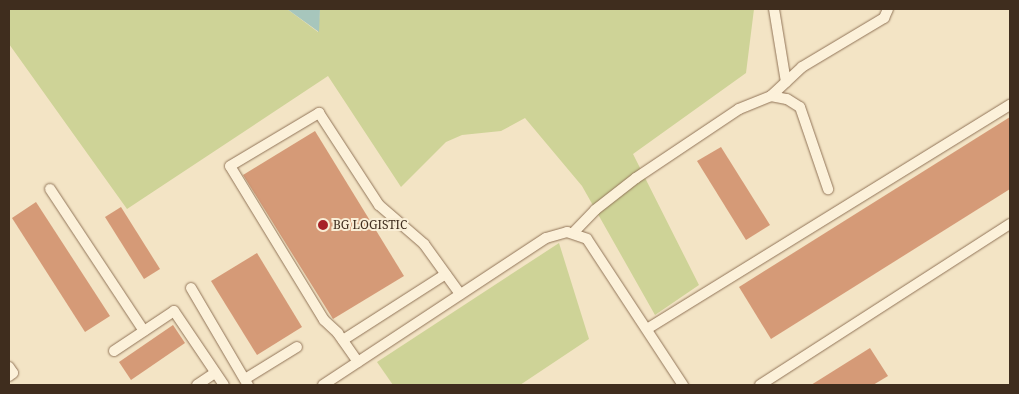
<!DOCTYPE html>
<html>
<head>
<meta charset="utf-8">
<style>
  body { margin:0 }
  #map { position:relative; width:1019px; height:394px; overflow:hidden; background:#f3e4c5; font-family:"Noto Serif",serif }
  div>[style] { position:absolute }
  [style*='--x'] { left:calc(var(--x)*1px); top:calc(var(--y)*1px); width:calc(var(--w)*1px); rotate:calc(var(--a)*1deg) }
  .green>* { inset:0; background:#ced397 }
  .water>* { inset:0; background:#a7c6bc }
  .building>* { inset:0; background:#d59a77 }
  .roads { filter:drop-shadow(0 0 1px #917458) drop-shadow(0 0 1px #917458) }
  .minor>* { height:10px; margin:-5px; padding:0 5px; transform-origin:5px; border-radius:5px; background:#fcf1da }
  .dots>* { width:14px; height:14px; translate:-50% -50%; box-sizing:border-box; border:2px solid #f9eed6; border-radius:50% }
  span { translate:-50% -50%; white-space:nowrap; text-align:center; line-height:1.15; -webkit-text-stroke:4px #f9eed6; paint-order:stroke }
  .poi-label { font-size:12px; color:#3f2d1e }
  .left { translate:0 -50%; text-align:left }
  .frame { position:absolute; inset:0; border:10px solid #3f2d1e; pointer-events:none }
</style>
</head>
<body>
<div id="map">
  <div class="green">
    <div style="clip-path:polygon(9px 9px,287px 9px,318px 32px,320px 9px,754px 9px,746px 73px,633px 154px,699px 285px,655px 315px,582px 186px,525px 118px,501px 131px,462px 135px,446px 142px,401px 187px,328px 76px,127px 209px,9px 44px)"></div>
    <div style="clip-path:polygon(559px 243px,589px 339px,520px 385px,393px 385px,377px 362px)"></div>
  </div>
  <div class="water">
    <div style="clip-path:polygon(287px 9px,320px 9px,319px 32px)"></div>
  </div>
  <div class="building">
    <div style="clip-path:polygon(1010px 117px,1010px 189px,771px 339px,739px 287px)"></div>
    <div style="clip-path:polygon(315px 131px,404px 276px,333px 319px,243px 175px)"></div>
    <div style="clip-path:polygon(721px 147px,770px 225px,746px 240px,697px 161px)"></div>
    <div style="clip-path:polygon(36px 202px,110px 316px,85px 332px,12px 218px)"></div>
    <div style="clip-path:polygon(121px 207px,160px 269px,144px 279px,105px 217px)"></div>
    <div style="clip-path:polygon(257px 253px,302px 327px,257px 355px,211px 281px)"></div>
    <div style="clip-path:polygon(173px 325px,185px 343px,131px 380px,119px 362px)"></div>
    <div style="clip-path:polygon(870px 348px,888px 376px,873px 385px,811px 385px)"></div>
  </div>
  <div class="roads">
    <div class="minor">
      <div style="--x:774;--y:9;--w:74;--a:80.7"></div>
      <div style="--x:771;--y:96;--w:42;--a:-43.1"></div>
      <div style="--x:802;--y:67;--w:96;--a:-30.9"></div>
      <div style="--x:884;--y:18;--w:10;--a:-66"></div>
      <div style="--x:50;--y:189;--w:170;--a:56.5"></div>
      <div style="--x:573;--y:233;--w:32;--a:-46"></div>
      <div style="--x:595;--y:210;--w:52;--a:-38"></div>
      <div style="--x:636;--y:178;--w:124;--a:-33.8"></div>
      <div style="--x:739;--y:109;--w:35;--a:-22"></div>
      <div style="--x:771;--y:96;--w:16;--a:11"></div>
      <div style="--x:787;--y:99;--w:15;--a:32"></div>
      <div style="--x:800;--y:107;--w:87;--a:71.1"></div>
      <div style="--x:191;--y:288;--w:113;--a:59.6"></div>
      <div style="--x:647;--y:329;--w:427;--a:-31.7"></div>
      <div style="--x:343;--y:340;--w:122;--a:-32.7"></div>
      <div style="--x:114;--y:351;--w:72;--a:-33.7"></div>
      <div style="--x:174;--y:311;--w:89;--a:56"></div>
      <div style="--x:358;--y:362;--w:35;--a:-125"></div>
      <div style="--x:338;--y:333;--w:19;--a:-137"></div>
      <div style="--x:324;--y:320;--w:180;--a:-121.4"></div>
      <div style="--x:230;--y:166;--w:104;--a:-30.8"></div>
      <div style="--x:319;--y:113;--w:110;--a:56.9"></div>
      <div style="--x:379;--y:205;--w:60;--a:40.9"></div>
      <div style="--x:424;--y:244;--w:62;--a:54.2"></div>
      <div style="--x:9;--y:367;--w:7;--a:56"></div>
      <div style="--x:13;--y:373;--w:5;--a:143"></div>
      <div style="--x:245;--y:379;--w:61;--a:-31.6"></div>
      <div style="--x:197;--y:385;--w:22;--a:-34"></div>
      <div style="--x:323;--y:385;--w:267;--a:-33.4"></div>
      <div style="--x:546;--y:238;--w:22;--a:-16"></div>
      <div style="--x:567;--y:232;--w:21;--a:19"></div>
      <div style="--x:587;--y:239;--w:175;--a:56.7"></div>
      <div style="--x:760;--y:385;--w:297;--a:-32.8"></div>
    </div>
  </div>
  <div class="dots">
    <div style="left:323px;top:225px;background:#a72127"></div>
  </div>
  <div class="poi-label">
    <span class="left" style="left:333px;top:225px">BG LOGISTIC</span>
  </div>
  <div class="frame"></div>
</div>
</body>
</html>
